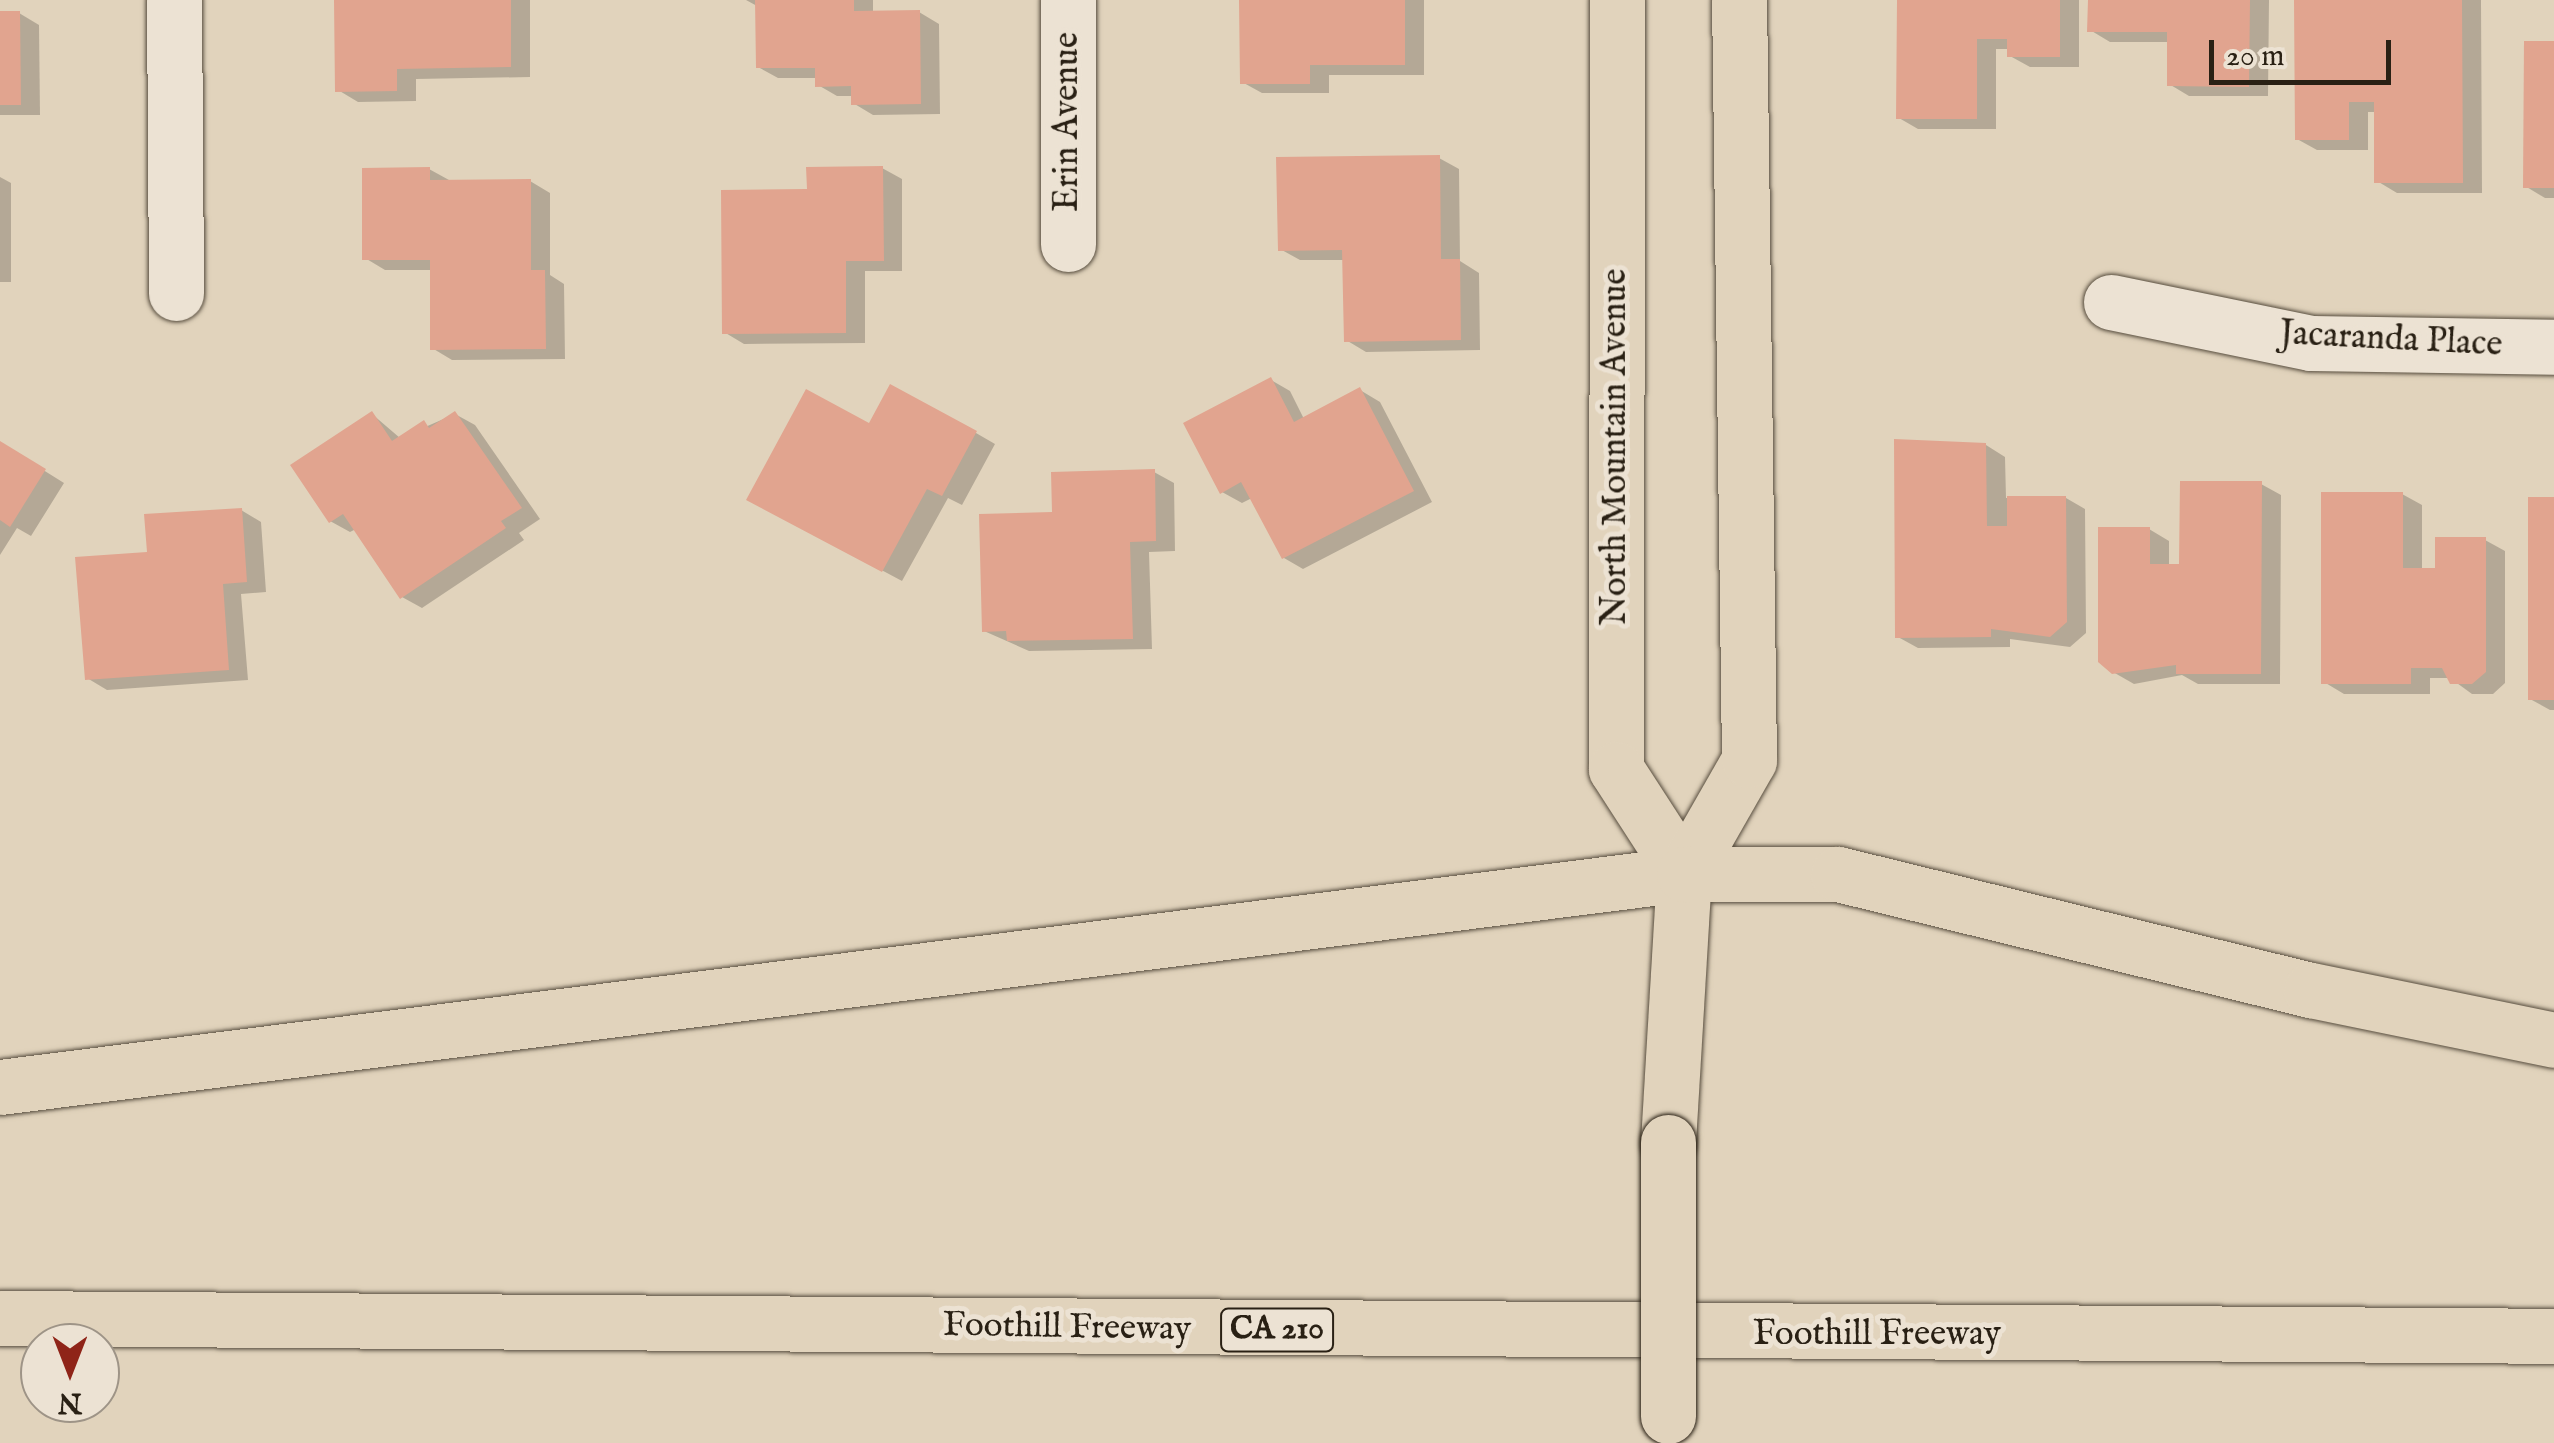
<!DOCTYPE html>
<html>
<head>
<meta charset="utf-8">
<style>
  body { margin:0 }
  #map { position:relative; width:2554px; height:1443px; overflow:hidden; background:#e1d3bc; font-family:"IM FELL English",serif }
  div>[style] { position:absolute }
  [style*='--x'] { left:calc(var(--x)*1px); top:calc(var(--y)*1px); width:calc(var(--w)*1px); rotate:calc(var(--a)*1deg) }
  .shadow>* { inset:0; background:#0003 }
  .building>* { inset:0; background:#e1a48f }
  .roads { filter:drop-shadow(0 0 2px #574d3e) drop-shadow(0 0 2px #574d3e) }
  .street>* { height:55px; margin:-27.5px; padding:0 27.5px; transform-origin:27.5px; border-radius:27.5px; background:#ece2d3 }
  .primary>* { height:55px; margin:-27.5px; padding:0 27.5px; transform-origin:27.5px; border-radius:27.5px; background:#e1d3bc }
  .highway>* { height:55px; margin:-27.5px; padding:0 27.5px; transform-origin:27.5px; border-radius:27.5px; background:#e1d3bc }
  .bridges { filter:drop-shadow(0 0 2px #292014) drop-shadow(0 0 2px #292014) }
  .primary-bridge>* { height:55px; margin:-27.5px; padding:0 27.5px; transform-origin:27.5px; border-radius:27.5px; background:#e1d3bc }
  span { translate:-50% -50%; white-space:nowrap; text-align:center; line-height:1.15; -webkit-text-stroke:10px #ece2d3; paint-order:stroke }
  .shield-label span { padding:2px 8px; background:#ece2d3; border:2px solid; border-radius:8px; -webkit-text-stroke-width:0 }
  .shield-label { font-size:32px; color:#292014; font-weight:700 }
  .street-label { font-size:35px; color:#292014 }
  .north { position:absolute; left:20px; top:1323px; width:100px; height:100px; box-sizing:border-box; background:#ece2d3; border:2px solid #9e9487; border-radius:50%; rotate:180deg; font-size:28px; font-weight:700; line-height:40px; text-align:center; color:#292014 }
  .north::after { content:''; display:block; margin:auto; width:35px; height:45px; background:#8f2418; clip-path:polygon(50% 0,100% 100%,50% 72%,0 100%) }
  .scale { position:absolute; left:2209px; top:40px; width:182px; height:45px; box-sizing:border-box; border:5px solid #292014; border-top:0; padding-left:12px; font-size:30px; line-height:35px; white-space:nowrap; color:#292014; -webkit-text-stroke:8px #ece2d3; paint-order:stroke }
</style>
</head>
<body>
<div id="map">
  <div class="shadow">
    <div style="clip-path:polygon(336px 0,530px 0,530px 77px,416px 79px,416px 101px,358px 102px,338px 90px)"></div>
    <div style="clip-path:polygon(746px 0,873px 0,873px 13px,919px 12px,939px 24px,940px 114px,873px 115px,853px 103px,853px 96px,837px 96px,818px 85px,818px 78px,778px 78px,758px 67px,757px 6px)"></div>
    <div style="clip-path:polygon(1241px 0,1424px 0,1424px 75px,1329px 75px,1329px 93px,1262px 93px,1242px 82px)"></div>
    <div style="clip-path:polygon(1899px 0,2079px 0,2079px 67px,2030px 67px,2010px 56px,2010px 49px,1996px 49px,1996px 129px,1918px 129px,1899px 118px)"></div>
    <div style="clip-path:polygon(2090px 0,2269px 0,2268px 96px,2189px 96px,2169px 84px,2170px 42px,2110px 42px,2090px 30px)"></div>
    <div style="clip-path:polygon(2296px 0,2481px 0,2482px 193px,2397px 193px,2377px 181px,2377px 112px,2368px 112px,2368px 150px,2317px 150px,2297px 139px)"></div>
    <div style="clip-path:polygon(0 13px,19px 13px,39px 25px,40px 115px,0 115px)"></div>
    <div style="clip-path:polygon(2554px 44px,2554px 198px,2545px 198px,2525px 186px)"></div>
    <div style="clip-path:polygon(1439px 158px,1459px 169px,1460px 261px,1479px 273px,1480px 350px,1366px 352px,1346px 340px,1345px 260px,1300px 260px,1280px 249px)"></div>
    <div style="clip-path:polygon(882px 168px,902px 179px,902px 271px,865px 271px,865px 343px,744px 344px,724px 332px,810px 191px)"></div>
    <div style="clip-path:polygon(429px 169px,449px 180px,530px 181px,550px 193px,550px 275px,564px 284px,565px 359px,452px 360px,432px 348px,432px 270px,385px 270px,365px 258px)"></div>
    <div style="clip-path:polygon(0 177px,11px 183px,11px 282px,0 282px)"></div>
    <div style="clip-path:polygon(1271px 380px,1290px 391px,1304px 419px,1360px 390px,1380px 402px,1432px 502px,1303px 569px,1284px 558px,1252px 498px,1242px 503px,1222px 492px)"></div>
    <div style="clip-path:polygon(372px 414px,400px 438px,455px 414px,475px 425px,540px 519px,519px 533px,524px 540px,422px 608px,402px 597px,356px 529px,350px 532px,330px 521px)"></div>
    <div style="clip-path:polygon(870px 426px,976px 433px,995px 444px,962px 505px,948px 498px,902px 581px,769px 510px)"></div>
    <div style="clip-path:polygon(0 443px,64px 483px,31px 536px,17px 528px,0 555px)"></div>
    <div style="clip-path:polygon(1986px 445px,2005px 457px,2006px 498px,2066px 498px,2085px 509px,2086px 633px,2070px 647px,2010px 639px,2010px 647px,1918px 648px,1898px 637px)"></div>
    <div style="clip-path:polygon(1154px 472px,1174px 483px,1175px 551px,1149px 552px,1152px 649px,1029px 651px,984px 631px,1054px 514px)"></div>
    <div style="clip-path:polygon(2261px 484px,2281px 495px,2280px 684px,2198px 684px,2182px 675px,2134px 684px,2113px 672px,2149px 529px,2169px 541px,2169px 567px,2182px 567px)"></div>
    <div style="clip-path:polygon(2402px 494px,2422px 505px,2422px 571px,2438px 571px,2485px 540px,2505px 551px,2505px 683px,2493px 694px,2472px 694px,2450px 678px,2430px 678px,2430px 694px,2344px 694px,2324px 682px)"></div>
    <div style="clip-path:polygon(2554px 499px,2554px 710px,2550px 710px,2530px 699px)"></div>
    <div style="clip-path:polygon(241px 510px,261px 522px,266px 592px,241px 594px,248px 680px,107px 690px,87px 678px)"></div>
  </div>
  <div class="building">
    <div style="clip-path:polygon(334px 0,511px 0,511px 67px,397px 69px,397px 91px,335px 92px)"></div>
    <div style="clip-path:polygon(755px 0,854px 0,854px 11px,920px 10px,921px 104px,851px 105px,851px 86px,815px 87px,815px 68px,756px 68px)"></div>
    <div style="clip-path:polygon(1239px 0,1405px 0,1405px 65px,1310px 65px,1310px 84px,1240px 84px)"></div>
    <div style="clip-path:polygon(1897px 0,2060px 0,2060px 57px,2007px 57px,2007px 39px,1977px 39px,1977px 119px,1896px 119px)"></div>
    <div style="clip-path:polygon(2088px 0,2250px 0,2249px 87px,2167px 86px,2167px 32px,2087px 32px)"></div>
    <div style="clip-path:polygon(2294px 0,2462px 0,2463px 183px,2374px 183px,2374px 102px,2349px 102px,2349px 140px,2295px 140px)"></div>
    <div style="clip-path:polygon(0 11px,20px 11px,21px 105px,0 105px)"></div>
    <div style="clip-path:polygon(2524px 41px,2554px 41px,2554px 188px,2523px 188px)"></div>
    <div style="clip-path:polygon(1440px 155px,1441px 259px,1460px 259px,1461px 340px,1344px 342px,1342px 250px,1278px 251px,1276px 157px)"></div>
    <div style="clip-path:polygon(883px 166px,884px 261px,846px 261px,846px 333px,722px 334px,721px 190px,807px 189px,806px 167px)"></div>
    <div style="clip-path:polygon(430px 167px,430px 180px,531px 179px,531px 270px,545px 270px,546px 349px,430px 350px,430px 260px,362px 260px,362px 168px)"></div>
    <div style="clip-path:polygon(1271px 377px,1294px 422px,1360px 387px,1414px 491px,1282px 559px,1241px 482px,1220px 494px,1183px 423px)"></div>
    <div style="clip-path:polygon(890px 384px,977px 431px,942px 496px,927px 489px,882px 572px,746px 500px,806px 389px,869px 423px)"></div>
    <div style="clip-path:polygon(372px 411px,392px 441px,424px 420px,429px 428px,455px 411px,522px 508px,501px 521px,506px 528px,400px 599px,343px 514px,329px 523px,290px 465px)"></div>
    <div style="clip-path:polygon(1894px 439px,1986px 443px,1987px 526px,2007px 526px,2007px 496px,2066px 496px,2067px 622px,2050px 637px,1991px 629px,1991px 637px,1895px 638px)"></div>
    <div style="clip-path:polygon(0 441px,46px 469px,10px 527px,0 520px)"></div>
    <div style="clip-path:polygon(1155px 469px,1156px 541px,1130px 542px,1133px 639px,1007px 641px,1006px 631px,982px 632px,979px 514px,1052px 512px,1051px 472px)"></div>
    <div style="clip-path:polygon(2180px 481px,2262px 481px,2261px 674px,2176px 674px,2176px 665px,2112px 674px,2098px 662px,2098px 527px,2150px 527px,2150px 564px,2179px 564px)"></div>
    <div style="clip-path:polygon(2321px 492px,2403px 492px,2403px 568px,2435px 568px,2435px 537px,2486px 537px,2486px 672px,2472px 684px,2450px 684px,2442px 668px,2411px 668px,2411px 684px,2321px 684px)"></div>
    <div style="clip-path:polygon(2528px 497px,2554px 497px,2554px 700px,2528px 700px)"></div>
    <div style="clip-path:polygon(242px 508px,247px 582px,223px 584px,229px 670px,85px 680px,75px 557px,147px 552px,144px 514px)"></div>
  </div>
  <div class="roads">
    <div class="street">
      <div style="--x:174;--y:0;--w:293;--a:89.6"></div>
      <div style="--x:1068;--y:244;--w:244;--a:-90"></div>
      <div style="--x:2111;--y:302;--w:204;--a:11.6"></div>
      <div style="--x:2311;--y:343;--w:243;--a:0.9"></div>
    </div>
    <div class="primary">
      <div style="--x:1617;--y:0;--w:769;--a:90.07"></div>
      <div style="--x:1616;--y:769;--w:125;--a:57.1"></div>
      <div style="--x:1668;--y:1142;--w:268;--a:-86.6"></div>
      <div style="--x:1684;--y:874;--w:131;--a:-60.3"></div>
      <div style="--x:1749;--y:760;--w:760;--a:-90.75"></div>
    </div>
    <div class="highway">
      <div style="--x:0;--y:1087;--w:1697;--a:-7.21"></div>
      <div style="--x:1684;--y:874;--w:154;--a:0"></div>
      <div style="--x:1838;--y:874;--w:487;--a:13.8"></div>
      <div style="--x:2311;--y:990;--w:248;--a:11.6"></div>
      <div style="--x:0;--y:1318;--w:2554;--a:0.4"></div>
    </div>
  </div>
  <div class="bridges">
    <div class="primary-bridge">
      <div style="--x:1668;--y:1142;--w:274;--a:90"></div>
    </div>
  </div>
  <div class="shield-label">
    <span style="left:1277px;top:1330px">CA 210</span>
  </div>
  <div class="street-label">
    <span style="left:1068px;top:122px;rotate:-90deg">Erin Avenue</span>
    <span style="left:2391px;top:340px;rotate:3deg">Jacaranda Place</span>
    <span style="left:1616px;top:447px;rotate:-90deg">North Mountain Avenue</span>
    <span style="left:1067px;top:1328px;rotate:1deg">Foothill Freeway</span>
    <span style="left:1877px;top:1335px">Foothill Freeway</span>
  </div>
  <div class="north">N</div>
  <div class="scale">20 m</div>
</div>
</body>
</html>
